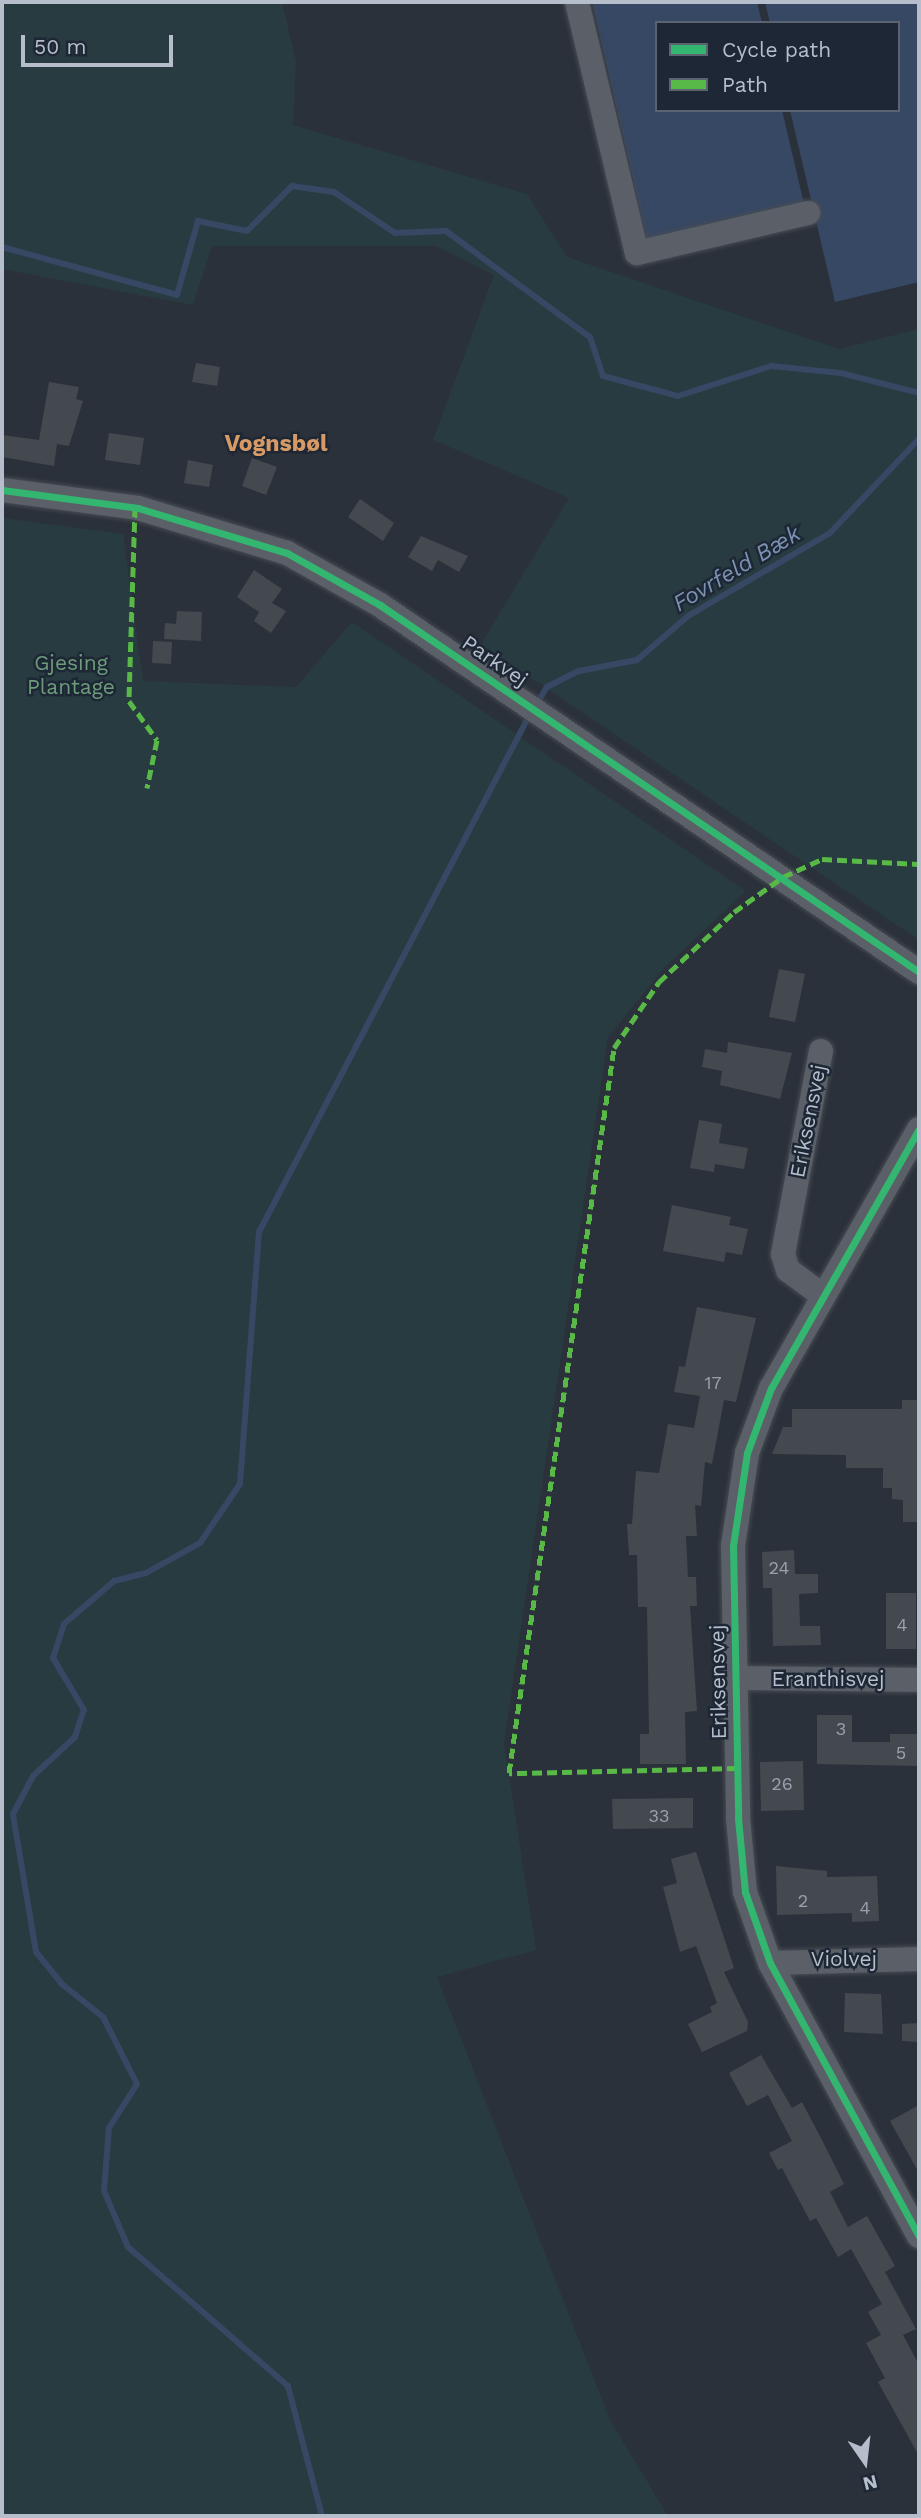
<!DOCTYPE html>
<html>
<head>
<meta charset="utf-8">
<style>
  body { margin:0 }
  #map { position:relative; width:921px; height:2518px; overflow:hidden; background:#2b313a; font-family:"Work Sans",sans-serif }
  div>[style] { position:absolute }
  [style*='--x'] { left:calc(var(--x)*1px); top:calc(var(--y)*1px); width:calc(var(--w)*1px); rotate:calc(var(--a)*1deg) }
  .green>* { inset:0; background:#283b40 }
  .water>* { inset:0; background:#374864 }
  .stream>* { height:6px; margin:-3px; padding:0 3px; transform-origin:3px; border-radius:3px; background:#374864 }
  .building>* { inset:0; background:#444950 }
  .roads { filter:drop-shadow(0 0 2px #474c53) drop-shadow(0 0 2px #474c53) }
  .minor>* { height:24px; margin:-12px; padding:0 12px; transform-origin:12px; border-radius:12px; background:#5b6068 }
  .quiet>* { height:5px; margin-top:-2.5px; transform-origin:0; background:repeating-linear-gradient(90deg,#58b947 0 10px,transparent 0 15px) }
  .cycleway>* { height:7px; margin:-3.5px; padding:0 3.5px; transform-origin:3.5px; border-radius:3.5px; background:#33b770 }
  span { translate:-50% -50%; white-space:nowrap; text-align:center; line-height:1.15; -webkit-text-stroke:5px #1e2735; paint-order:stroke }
  .number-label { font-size:18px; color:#9aa0ac }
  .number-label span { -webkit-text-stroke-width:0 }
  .street-label { font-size:21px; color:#b6bdcb }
  .park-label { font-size:21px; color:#6c9c79 }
  .neighbourhood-label { font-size:23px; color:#d79a64; font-weight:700 }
  .water-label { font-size:23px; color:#7c92b2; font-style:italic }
  .frame { position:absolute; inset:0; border:4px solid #b6bdcb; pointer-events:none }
  .legend { position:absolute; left:655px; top:21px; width:245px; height:91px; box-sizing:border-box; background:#1e2735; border:2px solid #5b6371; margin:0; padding:9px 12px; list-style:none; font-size:21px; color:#b6bdcb }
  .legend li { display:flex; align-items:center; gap:14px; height:35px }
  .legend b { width:35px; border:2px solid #5b6371 }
  .north { position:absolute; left:830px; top:2427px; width:70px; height:70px; -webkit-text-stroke:5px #1e2735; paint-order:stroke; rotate:166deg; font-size:19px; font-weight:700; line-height:28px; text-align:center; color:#b6bdcb }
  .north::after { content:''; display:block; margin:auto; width:24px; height:32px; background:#b6bdcb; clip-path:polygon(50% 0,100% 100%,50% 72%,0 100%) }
  .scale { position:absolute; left:21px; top:35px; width:152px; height:32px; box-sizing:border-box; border:4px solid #b6bdcb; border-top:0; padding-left:9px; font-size:21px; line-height:24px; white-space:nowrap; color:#b6bdcb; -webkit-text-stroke:5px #1e2735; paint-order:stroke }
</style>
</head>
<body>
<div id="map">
  <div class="green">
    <div style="clip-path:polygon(2px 2px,282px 2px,296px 61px,293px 125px,527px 194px,567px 257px,839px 349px,919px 329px,919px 940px,481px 644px,569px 498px,433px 440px,494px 275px,436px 246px,212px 246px,193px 305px,2px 269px)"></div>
    <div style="clip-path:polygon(2px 518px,123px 534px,143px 681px,296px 687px,352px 622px,746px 891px,665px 967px,608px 1037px,504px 1743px,536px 1950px,437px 1977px,610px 2420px,668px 2516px,2px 2516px)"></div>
  </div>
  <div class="water">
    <div style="clip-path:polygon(592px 2px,757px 2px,762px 23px,657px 23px,657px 110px,782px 110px,804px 204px,647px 240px)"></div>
    <div style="clip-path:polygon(765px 2px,919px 2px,919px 282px,835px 302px,790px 110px,898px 110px,898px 23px,770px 23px)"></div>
  </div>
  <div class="stream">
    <div style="--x:2;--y:247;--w:181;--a:15.3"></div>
    <div style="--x:177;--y:295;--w:77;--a:-74.2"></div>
    <div style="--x:198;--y:221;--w:50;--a:11.5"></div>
    <div style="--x:247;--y:231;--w:64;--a:-45"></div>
    <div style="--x:292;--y:186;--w:42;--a:8.1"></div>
    <div style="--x:334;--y:192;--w:73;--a:33.9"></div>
    <div style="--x:395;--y:233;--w:51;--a:-2.2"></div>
    <div style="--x:446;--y:231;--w:179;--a:36.4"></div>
    <div style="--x:590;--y:337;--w:41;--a:71.6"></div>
    <div style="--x:603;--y:376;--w:78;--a:14.9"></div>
    <div style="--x:678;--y:396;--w:98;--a:-17.9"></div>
    <div style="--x:771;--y:366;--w:70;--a:5.7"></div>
    <div style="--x:841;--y:373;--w:81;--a:14.4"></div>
    <div style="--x:536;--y:705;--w:21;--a:-59"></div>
    <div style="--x:547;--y:687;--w:36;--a:-27"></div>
    <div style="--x:579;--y:671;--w:59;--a:-10.7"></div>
    <div style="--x:637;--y:660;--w:67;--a:-40.8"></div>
    <div style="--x:688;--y:616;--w:164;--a:-30.3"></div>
    <div style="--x:830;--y:533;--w:129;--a:-46.6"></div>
    <div style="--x:322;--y:2516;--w:134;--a:-104.7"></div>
    <div style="--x:288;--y:2386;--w:212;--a:-139"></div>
    <div style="--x:128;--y:2247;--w:61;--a:-113.2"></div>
    <div style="--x:104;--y:2191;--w:63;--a:-85.5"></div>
    <div style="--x:109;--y:2128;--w:52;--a:-57.5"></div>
    <div style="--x:137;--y:2084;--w:75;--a:-116.9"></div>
    <div style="--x:103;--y:2017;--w:53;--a:-141.2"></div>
    <div style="--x:62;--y:1984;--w:41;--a:-129.1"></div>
    <div style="--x:36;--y:1952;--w:140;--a:-99.5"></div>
    <div style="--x:13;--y:1814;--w:43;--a:-62.2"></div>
    <div style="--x:33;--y:1776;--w:57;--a:-42.9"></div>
    <div style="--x:75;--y:1737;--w:28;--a:-72"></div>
    <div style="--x:84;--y:1710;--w:61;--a:-120.8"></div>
    <div style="--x:53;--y:1658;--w:36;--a:-72"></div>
    <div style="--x:64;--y:1624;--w:66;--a:-40.7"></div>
    <div style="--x:114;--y:1581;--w:33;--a:-14"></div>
    <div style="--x:146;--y:1573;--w:62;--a:-29.1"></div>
    <div style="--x:200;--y:1543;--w:71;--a:-55.9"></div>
    <div style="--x:240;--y:1484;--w:253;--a:-85.7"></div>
    <div style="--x:259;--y:1232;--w:585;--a:-62.38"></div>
  </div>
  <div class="building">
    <div style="clip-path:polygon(196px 363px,220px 367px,217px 386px,192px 382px)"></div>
    <div style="clip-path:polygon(49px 382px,79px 387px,76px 399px,83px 401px,69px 446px,57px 444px,54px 466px,2px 457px,2px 435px,39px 440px)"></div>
    <div style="clip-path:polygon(109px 433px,144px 438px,140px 465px,105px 460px)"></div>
    <div style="clip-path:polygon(252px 458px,277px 467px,266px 495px,242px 486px)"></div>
    <div style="clip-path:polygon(188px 460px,213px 465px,209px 487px,184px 483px)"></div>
    <div style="clip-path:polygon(360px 499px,394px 523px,383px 541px,348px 517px)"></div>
    <div style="clip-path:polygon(421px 536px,468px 556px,459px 572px,438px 560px,432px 571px,408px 557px)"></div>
    <div style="clip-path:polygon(254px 570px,282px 589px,272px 603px,286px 611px,271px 633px,254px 621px,259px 612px,237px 597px)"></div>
    <div style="clip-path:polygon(177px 611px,202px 612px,201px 641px,164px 639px,165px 623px,176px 624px)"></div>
    <div style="clip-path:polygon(153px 641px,172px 642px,171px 664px,152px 663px)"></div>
    <div style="clip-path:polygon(779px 969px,805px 974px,795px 1022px,769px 1017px)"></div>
    <div style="clip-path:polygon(728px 1042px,792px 1053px,780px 1099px,720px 1085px,722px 1071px,702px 1067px,705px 1049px,727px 1053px)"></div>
    <div style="clip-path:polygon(699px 1120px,722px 1124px,719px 1143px,748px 1148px,744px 1169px,715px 1164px,714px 1172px,690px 1168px)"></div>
    <div style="clip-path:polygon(672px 1205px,731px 1217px,729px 1225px,748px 1229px,742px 1255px,726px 1252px,724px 1262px,663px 1251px)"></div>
    <div style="clip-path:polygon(697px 1307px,756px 1318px,736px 1402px,724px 1400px,712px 1464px,705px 1462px,701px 1506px,695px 1505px,697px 1536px,686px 1536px,688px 1577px,696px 1577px,697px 1606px,690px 1606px,697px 1711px,685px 1712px,686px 1764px,640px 1764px,640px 1734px,649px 1734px,647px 1607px,638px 1607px,637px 1555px,629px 1555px,627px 1524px,632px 1524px,636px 1471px,659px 1473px,668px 1424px,694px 1428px,700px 1396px,674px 1392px,679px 1366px,685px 1367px)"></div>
    <div style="clip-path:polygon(902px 1400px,919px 1400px,919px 1522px,903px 1522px,903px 1500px,892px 1499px,892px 1488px,883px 1488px,883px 1468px,846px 1468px,846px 1455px,772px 1454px,783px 1427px,792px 1427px,792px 1409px,902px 1409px)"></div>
    <div style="clip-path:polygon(794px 1550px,795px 1574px,818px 1574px,818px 1593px,799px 1594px,800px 1626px,820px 1626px,821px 1645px,773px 1646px,772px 1588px,763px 1588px,762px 1552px)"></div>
    <div style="clip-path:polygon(886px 1593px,916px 1593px,916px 1649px,886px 1649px)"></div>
    <div style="clip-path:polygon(817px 1715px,852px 1715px,852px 1742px,890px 1742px,890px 1734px,919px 1734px,919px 1766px,817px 1764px)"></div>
    <div style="clip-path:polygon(803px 1761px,804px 1810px,761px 1811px,760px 1762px)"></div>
    <div style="clip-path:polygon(693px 1798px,693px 1828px,613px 1829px,612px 1799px)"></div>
    <div style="clip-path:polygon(696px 1852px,734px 1968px,724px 1972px,748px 2022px,747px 2031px,702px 2052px,688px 2024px,712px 2012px,710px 2007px,717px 2003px,696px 1946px,680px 1952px,663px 1887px,677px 1883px,671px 1859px)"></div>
    <div style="clip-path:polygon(776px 1866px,827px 1871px,827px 1877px,877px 1876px,879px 1921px,852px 1922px,852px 1913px,777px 1915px)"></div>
    <div style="clip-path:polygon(845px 1993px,881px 1994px,883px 2034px,844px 2032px)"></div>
    <div style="clip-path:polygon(919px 2023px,919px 2042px,902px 2041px,902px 2024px)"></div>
    <div style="clip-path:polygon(761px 2055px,792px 2108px,802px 2102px,822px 2140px,844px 2184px,830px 2192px,848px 2227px,867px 2216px,895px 2266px,885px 2272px,916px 2329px,903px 2335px,919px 2365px,919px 2456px,878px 2382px,885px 2378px,866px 2343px,881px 2335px,868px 2312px,882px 2304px,851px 2249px,838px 2257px,816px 2218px,810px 2221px,782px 2168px,778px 2170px,769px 2153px,792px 2141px,768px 2095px,747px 2106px,729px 2073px)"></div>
    <div style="clip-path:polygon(919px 2105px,919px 2173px,890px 2121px)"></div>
  </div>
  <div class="roads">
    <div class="minor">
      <div style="--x:577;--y:2;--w:258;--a:76.6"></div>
      <div style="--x:637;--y:253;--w:176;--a:-13.2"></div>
      <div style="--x:2;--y:490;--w:137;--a:7.5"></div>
      <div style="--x:138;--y:508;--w:156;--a:16.8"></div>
      <div style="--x:287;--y:553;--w:107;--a:29.2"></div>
      <div style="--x:380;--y:605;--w:652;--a:34.25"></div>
      <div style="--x:821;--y:1051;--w:207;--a:100.6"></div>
      <div style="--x:783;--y:1254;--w:17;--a:73"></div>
      <div style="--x:788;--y:1270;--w:44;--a:36.6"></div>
      <div style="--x:919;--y:1129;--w:298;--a:119.7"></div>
      <div style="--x:771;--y:1388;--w:69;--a:110.3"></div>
      <div style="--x:747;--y:1453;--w:94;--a:98.6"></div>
      <div style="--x:733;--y:1546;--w:272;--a:88.9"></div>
      <div style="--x:738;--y:1818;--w:74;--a:84.6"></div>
      <div style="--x:745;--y:1892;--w:75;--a:70.6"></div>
      <div style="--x:770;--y:1963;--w:311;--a:61.4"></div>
      <div style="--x:736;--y:1678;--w:183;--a:0.6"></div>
      <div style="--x:770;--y:1963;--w:149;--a:-1.5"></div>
    </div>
  </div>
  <div class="quiet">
    <div style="--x:135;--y:507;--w:194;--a:91.8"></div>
    <div style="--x:129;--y:701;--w:48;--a:54.3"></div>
    <div style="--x:157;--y:740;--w:49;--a:101.8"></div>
    <div style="--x:737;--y:1768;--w:228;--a:178.7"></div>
    <div style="--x:509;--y:1773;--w:733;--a:-81.76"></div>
    <div style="--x:614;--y:1048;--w:80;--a:-55.7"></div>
    <div style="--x:659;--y:982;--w:103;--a:-43"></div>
    <div style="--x:734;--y:912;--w:60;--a:-35.5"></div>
    <div style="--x:783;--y:877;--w:43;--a:-24.8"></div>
    <div style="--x:822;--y:859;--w:97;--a:3"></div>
  </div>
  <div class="cycleway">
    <div style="--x:2;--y:490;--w:137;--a:7.5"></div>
    <div style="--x:138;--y:508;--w:156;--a:16.8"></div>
    <div style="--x:287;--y:553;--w:107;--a:29.2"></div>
    <div style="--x:380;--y:605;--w:652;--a:34.25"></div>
    <div style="--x:919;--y:1129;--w:298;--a:119.7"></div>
    <div style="--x:771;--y:1388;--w:69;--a:110.3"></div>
    <div style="--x:747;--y:1453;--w:94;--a:98.6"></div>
    <div style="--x:733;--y:1546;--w:272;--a:88.9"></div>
    <div style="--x:738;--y:1818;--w:74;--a:84.6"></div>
    <div style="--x:745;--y:1892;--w:75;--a:70.6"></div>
    <div style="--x:770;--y:1963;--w:311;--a:61.4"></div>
  </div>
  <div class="number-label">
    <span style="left:713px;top:1383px">17</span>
    <span style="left:779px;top:1568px">24</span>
    <span style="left:902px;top:1625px">4</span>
    <span style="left:841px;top:1729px">3</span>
    <span style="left:901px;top:1753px">5</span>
    <span style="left:782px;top:1784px">26</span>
    <span style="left:659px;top:1816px">33</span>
    <span style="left:803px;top:1901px">2</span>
    <span style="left:865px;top:1908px">4</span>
  </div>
  <div class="street-label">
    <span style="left:495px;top:661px;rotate:34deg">Parkvej</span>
    <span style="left:808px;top:1121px;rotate:-79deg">Eriksensvej</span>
    <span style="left:828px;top:1679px">Eranthisvej</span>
    <span style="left:718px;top:1682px;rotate:-91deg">Eriksensvej</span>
    <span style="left:844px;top:1959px">Violvej</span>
  </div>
  <div class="park-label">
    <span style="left:71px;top:675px">Gjesing<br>Plantage</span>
  </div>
  <div class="neighbourhood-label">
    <span style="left:276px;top:444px">Vognsbøl</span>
  </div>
  <div class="water-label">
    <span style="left:737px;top:569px;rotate:-31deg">Fovrfeld Bæk</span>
  </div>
  <div class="frame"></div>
  <ul class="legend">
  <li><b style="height:9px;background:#33b770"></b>Cycle path</li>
  <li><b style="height:9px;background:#58b947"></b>Path</li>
  </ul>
  <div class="north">N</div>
  <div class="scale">50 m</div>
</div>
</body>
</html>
